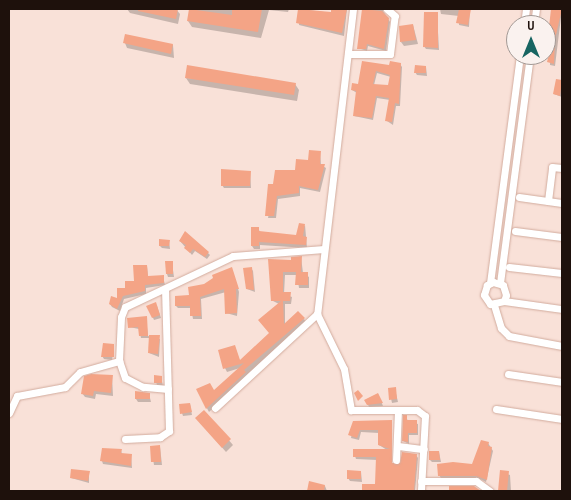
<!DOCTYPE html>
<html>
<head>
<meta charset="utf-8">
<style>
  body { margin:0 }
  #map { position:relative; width:571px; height:500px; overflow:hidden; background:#f9e1d8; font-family:"Sofia Sans Condensed",sans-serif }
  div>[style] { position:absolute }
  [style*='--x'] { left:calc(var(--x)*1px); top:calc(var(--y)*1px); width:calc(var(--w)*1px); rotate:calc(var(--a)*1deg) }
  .shadow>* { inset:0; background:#0003 }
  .building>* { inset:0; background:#f4a486 }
  .roads { filter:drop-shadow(0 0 1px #d2ab9d) drop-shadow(0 0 1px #d2ab9d) }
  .minor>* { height:7px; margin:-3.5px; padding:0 3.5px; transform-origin:3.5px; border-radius:3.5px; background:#fff }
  span { translate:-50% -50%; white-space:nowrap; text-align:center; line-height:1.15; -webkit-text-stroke:4.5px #faf2ef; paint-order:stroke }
  .frame { position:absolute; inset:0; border:10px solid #1e110c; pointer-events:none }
  .north { position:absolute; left:506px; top:15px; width:50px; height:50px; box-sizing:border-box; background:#faf2ef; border:1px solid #a29894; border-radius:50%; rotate:0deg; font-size:14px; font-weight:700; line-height:20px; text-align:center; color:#1e110c }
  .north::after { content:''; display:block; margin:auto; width:18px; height:22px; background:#176562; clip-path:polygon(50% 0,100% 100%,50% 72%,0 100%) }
</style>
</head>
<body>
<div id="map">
  <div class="shadow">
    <div style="clip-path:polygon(127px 9px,176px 9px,180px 14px,178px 24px,130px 13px)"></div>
    <div style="clip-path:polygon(190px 9px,289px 9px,288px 12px,269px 10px,261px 38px,192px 27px,188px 21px)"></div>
    <div style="clip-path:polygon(300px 9px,332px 13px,332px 9px,347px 9px,344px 36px,299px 25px)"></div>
    <div style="clip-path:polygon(364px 9px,385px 9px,383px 11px,390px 22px,386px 51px,368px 46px,367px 51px,358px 48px)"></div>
    <div style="clip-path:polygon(440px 9px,470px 9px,469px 27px,459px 25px,459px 16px,441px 14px)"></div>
    <div style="clip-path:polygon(552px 9px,562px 9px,555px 66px,550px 65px,550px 57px,545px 55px)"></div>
    <div style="clip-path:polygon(437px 13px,439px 50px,426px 49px,424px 46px)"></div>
    <div style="clip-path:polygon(413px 25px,418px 44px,404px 46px,401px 42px)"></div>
    <div style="clip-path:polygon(125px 43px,173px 45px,174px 58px,127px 48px)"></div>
    <div style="clip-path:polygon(evenodd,363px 62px,390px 66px,400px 64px,402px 67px,400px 106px,396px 106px,393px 125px,387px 121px,390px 100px,377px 98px,373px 120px,354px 116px,357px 93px,352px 90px,359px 86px,363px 62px,377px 73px,391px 77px,389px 87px,374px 85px,377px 73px)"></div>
    <div style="clip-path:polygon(426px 67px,427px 76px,417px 75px,415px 72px)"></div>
    <div style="clip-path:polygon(186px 78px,295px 84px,299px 90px,297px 101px,190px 84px)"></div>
    <div style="clip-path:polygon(557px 80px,562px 81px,562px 97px,554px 94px)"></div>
    <div style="clip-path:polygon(320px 153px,321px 165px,326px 168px,320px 192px,300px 188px,300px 196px,278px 199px,276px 218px,268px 218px,274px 185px)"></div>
    <div style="clip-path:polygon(250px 172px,251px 188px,224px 188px,222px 185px)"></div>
    <div style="clip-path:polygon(305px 225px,307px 248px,260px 245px,260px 249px,254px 249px,252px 246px,258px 228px,260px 232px,297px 237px)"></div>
    <div style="clip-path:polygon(169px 241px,170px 249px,162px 248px,160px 246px)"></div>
    <div style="clip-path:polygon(180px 241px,208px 253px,210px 255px,207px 259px,195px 251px,192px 255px)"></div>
    <div style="clip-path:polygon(301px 257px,303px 273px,309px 277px,309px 288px,299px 288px,297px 275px,285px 275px,284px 294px,292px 297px,291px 304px,285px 304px,285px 324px,304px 319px,306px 322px,209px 412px,197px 390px,214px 392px,240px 368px,227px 372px,225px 368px,235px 347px,240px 362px,270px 333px,279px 304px,273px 301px,270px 260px,292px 261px)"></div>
    <div style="clip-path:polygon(172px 263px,174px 277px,168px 277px,167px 274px)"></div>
    <div style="clip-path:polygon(147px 266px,148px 277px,163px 277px,165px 285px,146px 288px,146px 294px,124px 299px,120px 311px,112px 307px,110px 304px,119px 300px)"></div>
    <div style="clip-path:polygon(251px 268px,253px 271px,255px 292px,247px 289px)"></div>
    <div style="clip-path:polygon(233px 272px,239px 292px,237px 316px,226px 313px,226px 292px,201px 299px,202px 319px,193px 319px,191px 308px,178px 308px,176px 306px,204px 285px)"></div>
    <div style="clip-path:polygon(148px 306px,157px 306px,161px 318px,154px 320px)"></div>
    <div style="clip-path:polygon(146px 318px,148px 336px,160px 339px,159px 357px,149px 353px,150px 338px,141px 338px,139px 329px,129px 327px)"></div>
    <div style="clip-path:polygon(114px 346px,112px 360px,104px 359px,102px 356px)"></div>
    <div style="clip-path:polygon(112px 376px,113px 396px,96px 394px,95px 399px,85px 397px,82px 393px)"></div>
    <div style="clip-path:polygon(161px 377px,163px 386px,157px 385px,156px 382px)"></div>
    <div style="clip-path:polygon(389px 389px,395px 389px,398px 402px,392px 403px)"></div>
    <div style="clip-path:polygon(149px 394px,151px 402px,138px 402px,136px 399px)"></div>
    <div style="clip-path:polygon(378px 394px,383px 406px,369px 407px,366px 400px)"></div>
    <div style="clip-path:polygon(190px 404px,192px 415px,183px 416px,182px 413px)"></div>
    <div style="clip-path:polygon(204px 411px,233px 445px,226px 452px,196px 418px)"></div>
    <div style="clip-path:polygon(406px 417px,408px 421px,418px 424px,418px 435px,409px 435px,409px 444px,403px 441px)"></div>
    <div style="clip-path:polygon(392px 421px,392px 464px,401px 464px,416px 455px,418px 458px,415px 491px,363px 491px,363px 486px,377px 486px,377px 460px,356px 459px,355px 456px,387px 450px,379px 445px,379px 433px,361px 432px,359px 440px,351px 438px,354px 422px)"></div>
    <div style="clip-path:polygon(488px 443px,493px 451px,486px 482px,478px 478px,441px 478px,439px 475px,473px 466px)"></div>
    <div style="clip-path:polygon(151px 447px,160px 447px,162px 465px,154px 465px)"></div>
    <div style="clip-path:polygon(121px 450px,122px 454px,131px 455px,132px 468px,103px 464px,102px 461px)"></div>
    <div style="clip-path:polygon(439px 452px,441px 462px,432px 462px,430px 460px)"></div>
    <div style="clip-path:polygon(89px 472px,89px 483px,71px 478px)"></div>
    <div style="clip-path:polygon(361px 472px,362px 482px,350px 481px,348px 478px)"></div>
    <div style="clip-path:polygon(501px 472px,510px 475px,511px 491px,500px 491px)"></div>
    <div style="clip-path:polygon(310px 483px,325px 486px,327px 491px,308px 491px)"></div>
  </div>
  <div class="building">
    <div style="clip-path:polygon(138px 9px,178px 9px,176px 19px,138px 11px)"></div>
    <div style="clip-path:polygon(189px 9px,232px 15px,232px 9px,262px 9px,258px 32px,187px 21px)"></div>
    <div style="clip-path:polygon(298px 9px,331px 12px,331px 9px,347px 9px,342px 33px,296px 23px)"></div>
    <div style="clip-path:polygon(362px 9px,382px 11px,389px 18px,384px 49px,367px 44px,366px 49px,357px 49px)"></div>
    <div style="clip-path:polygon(459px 9px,471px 9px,468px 25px,456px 23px)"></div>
    <div style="clip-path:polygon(551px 9px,562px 9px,555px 39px,554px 64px,547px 62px,549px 54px,546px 54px)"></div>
    <div style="clip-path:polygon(424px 12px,438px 12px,438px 48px,423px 47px)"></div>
    <div style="clip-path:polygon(413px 24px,416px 40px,400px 42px,399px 26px)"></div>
    <div style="clip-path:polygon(125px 34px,173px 44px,171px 54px,123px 43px)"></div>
    <div style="clip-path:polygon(evenodd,362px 61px,389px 65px,390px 61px,401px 63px,399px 104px,395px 103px,392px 122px,385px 121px,389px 98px,376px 96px,372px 118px,353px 116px,356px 91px,351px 90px,352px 83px,358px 84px,362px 61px,376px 71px,390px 75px,388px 85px,373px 84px,376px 71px)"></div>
    <div style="clip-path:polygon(187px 65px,296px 83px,294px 95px,185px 78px)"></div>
    <div style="clip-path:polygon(415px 65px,426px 66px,426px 73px,414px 73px)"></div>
    <div style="clip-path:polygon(556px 79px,562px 80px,560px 96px,553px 94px)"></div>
    <div style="clip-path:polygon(309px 150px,321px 151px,320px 164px,325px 164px,318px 190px,299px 186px,299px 193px,277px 196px,274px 216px,265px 216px,268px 184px,273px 184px,275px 170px,295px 170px,296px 159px,308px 160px)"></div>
    <div style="clip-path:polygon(221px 169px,251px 171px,250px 186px,221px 186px)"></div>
    <div style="clip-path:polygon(299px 223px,305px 224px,303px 236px,307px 237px,306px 245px,259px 242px,259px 246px,251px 246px,251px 227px,259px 227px,259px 231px,296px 235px)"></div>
    <div style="clip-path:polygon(185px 231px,209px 252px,205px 257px,193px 249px,190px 253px,184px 248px,186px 245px,179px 241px)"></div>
    <div style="clip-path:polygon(159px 239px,170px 240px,169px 246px,159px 246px)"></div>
    <div style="clip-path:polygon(302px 256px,301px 272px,308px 272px,308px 285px,295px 285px,296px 272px,283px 272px,283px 292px,291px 292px,290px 301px,283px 301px,284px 324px,298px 311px,305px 318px,244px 370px,246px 372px,206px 409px,196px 389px,210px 383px,214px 390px,244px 363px,223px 369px,218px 350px,235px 345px,240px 360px,269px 333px,258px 320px,281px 301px,271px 301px,268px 259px,291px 260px,291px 257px)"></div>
    <div style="clip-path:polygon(165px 261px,173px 261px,173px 274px,166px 274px)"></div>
    <div style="clip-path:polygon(133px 265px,147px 265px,148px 276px,164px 275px,164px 283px,145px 285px,145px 291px,123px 296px,117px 309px,109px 304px,111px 296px,117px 298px,117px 288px,125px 288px,125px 281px,134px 281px)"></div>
    <div style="clip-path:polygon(232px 267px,239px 289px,236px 289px,237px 313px,225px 314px,224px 289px,200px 297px,201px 316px,190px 316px,190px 306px,175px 306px,175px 296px,189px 295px,188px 287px,204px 284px,213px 278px,212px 275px)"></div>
    <div style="clip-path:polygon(252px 267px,254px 290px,246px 289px,243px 268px)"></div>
    <div style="clip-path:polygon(156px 302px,160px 315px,152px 318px,146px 306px)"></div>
    <div style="clip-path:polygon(147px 316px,148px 336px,139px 336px,138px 327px,128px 328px,127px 318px)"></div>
    <div style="clip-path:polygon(149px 335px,160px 335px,158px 354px,148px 353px)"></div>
    <div style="clip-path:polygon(103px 343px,114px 344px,114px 357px,101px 357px)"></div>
    <div style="clip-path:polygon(91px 374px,113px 375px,111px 393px,94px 391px,93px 396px,81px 394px,84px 376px)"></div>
    <div style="clip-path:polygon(154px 375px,162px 376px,162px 383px,154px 383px)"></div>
    <div style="clip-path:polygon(396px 387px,397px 399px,389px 400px,388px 388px)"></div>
    <div style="clip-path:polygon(358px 390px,363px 396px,358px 401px,354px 393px)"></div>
    <div style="clip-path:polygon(135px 391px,150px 393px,150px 399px,135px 399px)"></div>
    <div style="clip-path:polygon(378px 393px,383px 403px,367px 405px,364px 400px)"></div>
    <div style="clip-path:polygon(190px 403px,192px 412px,180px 414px,179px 404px)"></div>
    <div style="clip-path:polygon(204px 410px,231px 439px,222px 448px,195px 418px)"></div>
    <div style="clip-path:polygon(403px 415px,407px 415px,407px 420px,417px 420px,417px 433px,408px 433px,408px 442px,402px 441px)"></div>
    <div style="clip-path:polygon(392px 420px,392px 463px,400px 463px,402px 452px,417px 454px,414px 491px,362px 491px,362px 484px,375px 484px,376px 457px,353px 457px,353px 449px,390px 449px,378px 445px,378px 430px,360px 430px,357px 438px,348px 435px,353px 421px)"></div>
    <div style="clip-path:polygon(481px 440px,489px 442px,488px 446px,492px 447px,487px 480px,476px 476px,438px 476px,437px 464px,453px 462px,472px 464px)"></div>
    <div style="clip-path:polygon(160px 445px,161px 462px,151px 462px,150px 446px)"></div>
    <div style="clip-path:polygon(102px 448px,122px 449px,121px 453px,132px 454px,131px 466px,100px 461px)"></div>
    <div style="clip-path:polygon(429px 451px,439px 451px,440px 460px,429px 460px)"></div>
    <div style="clip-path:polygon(71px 469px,90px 471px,88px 481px,70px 478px)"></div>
    <div style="clip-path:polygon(347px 470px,361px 471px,361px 479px,347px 479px)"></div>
    <div style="clip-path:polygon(500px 470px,509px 471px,507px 491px,498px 491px)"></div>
    <div style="clip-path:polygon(309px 481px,325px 485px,324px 491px,307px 491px)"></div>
    <div style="clip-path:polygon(449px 486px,474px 486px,481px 491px,449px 491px)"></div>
  </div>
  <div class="roads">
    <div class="minor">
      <div style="--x:353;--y:9;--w:307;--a:96.7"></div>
      <div style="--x:317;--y:314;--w:61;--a:63.9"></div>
      <div style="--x:344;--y:369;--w:42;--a:80.3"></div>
      <div style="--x:351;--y:410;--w:66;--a:0"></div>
      <div style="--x:417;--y:410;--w:10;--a:37"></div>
      <div style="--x:425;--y:416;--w:75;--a:93.1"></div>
      <div style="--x:524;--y:25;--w:16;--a:-83"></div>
      <div style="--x:534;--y:25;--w:16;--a:-83"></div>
      <div style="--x:348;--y:54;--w:42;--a:0"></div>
      <div style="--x:390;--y:54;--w:38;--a:-83"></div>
      <div style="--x:395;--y:16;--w:11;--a:-139"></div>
      <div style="--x:519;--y:197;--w:43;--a:7.9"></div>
      <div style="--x:548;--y:201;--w:34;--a:-83"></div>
      <div style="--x:552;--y:167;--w:10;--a:6"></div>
      <div style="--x:515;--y:231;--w:47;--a:7.3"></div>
      <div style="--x:509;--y:267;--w:53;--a:6.5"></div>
      <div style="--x:490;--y:283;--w:230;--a:-82.5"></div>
      <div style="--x:500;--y:283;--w:230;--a:-82.5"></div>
      <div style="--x:504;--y:301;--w:6;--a:-72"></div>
      <div style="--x:506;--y:295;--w:10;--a:-107"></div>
      <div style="--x:503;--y:285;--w:10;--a:-163"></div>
      <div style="--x:493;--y:282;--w:7;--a:153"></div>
      <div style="--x:487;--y:285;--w:10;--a:107"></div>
      <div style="--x:484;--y:295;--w:11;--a:56"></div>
      <div style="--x:490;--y:304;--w:14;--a:-12"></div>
      <div style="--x:504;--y:301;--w:59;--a:7.9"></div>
      <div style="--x:494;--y:305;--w:24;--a:73"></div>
      <div style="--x:501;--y:328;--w:11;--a:45"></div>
      <div style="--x:509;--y:336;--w:54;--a:10.7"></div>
      <div style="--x:508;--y:374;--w:55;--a:8.4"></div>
      <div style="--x:168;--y:389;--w:25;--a:-175"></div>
      <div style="--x:143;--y:387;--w:20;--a:-153"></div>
      <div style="--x:125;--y:378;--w:18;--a:-109"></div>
      <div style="--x:119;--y:361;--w:44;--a:-87.4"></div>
      <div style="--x:121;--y:317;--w:11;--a:-68"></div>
      <div style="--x:125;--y:307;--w:119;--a:-25.3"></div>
      <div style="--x:233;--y:256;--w:91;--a:-4.4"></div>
      <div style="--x:215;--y:408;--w:139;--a:-42.7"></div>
      <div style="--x:496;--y:409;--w:67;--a:8.6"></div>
      <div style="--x:9;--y:413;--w:19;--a:-65"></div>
      <div style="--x:17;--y:396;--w:49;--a:-10.6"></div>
      <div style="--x:65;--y:387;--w:21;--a:-45"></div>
      <div style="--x:80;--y:372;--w:41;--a:-15.8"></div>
      <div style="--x:125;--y:439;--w:35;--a:-3"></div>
      <div style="--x:160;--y:437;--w:11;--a:-34"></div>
      <div style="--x:169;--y:431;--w:142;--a:-91.6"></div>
      <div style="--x:398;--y:446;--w:26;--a:7"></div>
      <div style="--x:396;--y:460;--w:50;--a:-87.7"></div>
      <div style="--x:421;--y:481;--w:55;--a:0"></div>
      <div style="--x:476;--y:481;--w:17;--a:36"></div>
    </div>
  </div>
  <div class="frame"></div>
  <div class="north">U</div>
</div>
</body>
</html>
